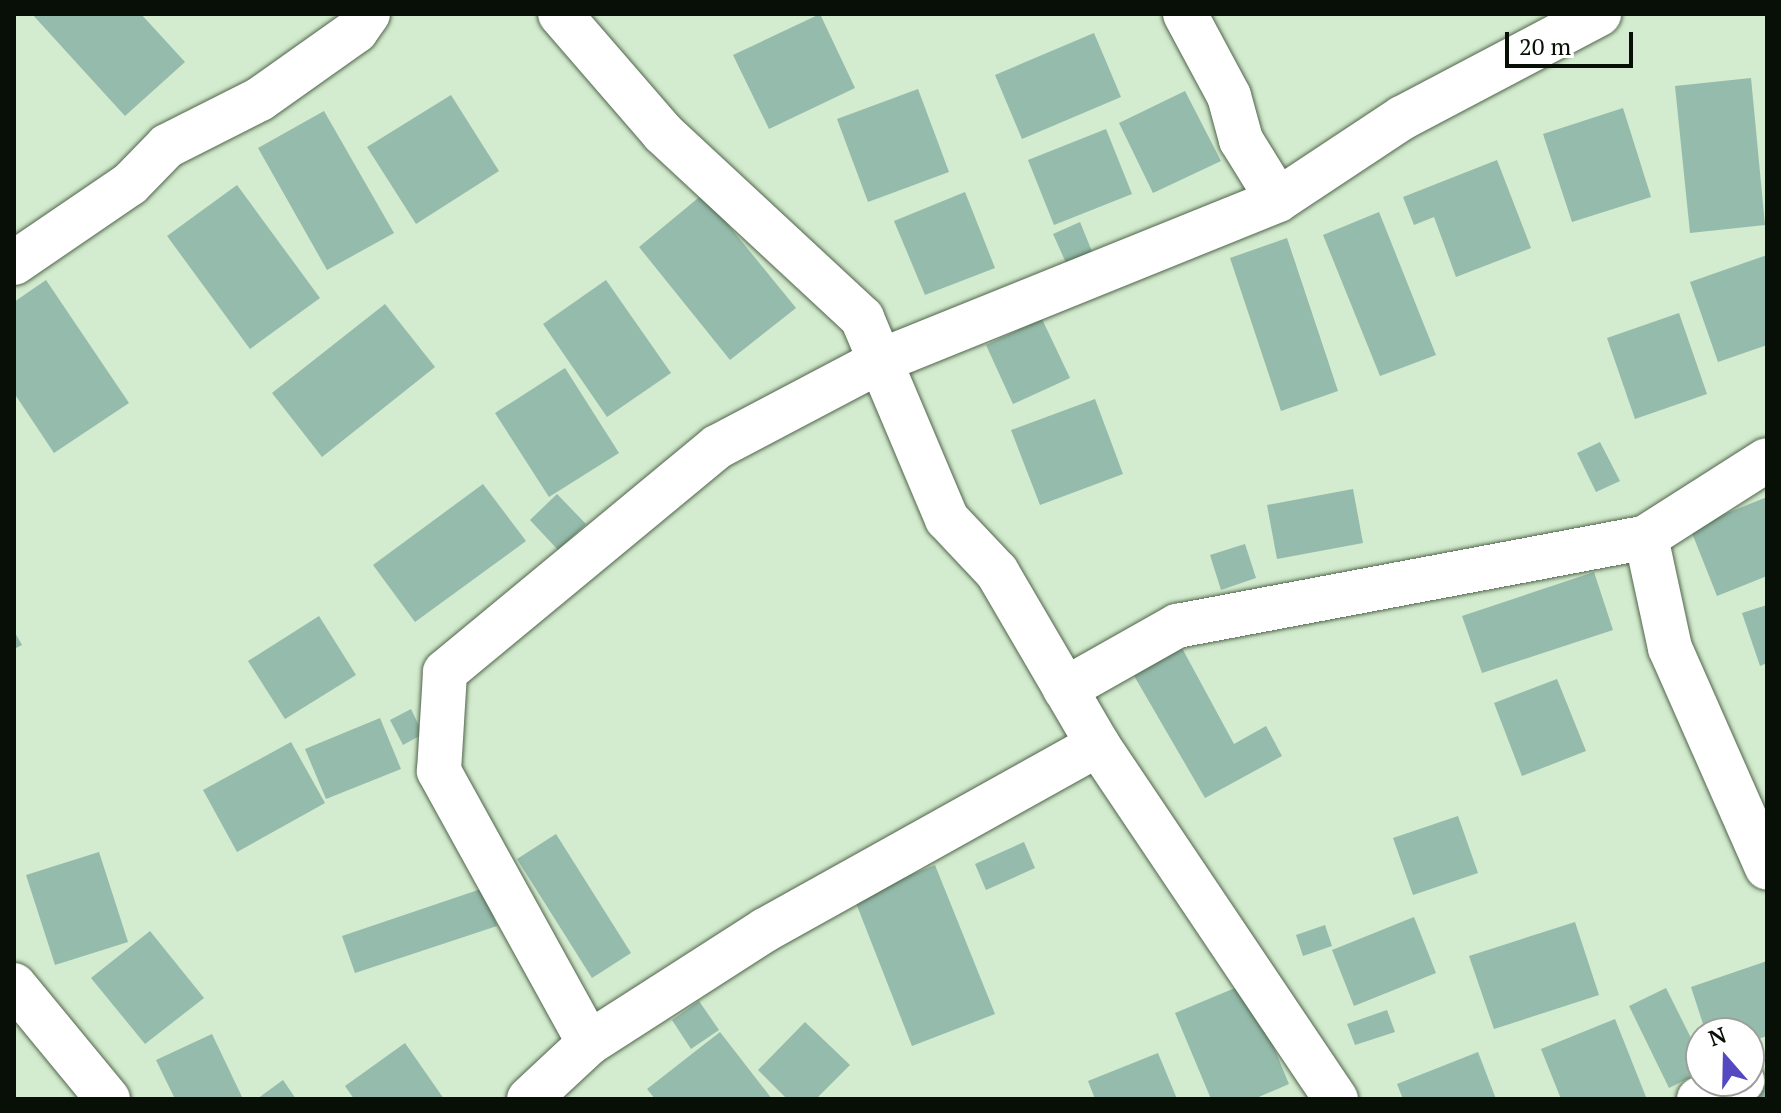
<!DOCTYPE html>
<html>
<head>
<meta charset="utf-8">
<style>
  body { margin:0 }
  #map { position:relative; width:1781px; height:1113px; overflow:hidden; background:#d3ebce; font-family:"PT Serif",serif }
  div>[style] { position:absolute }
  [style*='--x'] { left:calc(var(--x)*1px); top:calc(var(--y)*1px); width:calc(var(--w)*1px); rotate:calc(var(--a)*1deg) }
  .building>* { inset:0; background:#95bbac }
  .roads { filter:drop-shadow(0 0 2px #50654c) drop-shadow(0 0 2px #50654c) }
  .minor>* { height:44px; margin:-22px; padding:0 22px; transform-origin:22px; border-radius:22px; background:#fff }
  span { translate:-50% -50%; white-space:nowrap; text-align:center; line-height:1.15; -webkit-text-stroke:8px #fff; paint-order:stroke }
  .frame { position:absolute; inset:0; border:16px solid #070f06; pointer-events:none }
  .north { position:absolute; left:1685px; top:1017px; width:80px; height:80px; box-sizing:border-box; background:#fff; border:2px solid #9c9f9b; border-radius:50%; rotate:340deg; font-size:22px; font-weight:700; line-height:32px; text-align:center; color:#070f06 }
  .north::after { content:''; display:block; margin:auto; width:28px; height:36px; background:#5449c0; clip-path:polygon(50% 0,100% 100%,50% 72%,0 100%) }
  .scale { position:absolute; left:1505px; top:32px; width:128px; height:36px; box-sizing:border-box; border:4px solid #070f06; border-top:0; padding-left:10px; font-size:24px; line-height:28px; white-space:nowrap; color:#070f06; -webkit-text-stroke:6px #fff; paint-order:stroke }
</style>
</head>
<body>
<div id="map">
  <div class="building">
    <div style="clip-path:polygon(32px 14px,141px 14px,185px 62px,125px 116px)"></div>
    <div style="clip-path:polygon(820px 14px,855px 88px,769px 129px,733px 55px)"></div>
    <div style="clip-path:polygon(1094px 33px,1121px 97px,1022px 139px,995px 75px)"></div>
    <div style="clip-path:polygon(1751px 78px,1765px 225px,1690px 233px,1675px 86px)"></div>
    <div style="clip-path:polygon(918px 89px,949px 172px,868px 202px,837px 119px)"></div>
    <div style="clip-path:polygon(1185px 91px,1221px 161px,1153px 193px,1119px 123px)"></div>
    <div style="clip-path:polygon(451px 95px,499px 171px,416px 224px,367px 147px)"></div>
    <div style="clip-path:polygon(1623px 108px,1651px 197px,1572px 222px,1543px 134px)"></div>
    <div style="clip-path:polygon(324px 111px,394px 233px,327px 270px,258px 148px)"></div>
    <div style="clip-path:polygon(1106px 129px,1132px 194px,1054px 225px,1028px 160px)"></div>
    <div style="clip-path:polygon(1497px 160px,1531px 248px,1456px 277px,1434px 217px,1414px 225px,1403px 197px)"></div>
    <div style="clip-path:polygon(237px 185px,320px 298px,250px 349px,167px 236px)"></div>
    <div style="clip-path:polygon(965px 192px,995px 268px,925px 295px,894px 221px)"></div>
    <div style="clip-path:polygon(703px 194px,796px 308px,730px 360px,639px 247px)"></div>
    <div style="clip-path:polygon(1379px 212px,1436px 355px,1380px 376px,1323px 235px)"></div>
    <div style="clip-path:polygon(1080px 222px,1093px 254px,1067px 265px,1053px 234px)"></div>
    <div style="clip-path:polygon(1287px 238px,1338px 391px,1281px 411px,1230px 258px)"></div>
    <div style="clip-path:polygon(1767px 255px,1767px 345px,1718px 362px,1690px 282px)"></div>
    <div style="clip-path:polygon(46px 280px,129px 403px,54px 453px,14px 393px,14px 302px)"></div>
    <div style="clip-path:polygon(606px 280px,671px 373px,607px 417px,543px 324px)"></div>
    <div style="clip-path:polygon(385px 304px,435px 367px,322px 457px,272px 393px)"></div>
    <div style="clip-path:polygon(1679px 313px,1707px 394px,1635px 419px,1607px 338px)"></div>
    <div style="clip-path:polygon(1042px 319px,1070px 378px,1013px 404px,986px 345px)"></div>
    <div style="clip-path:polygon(565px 368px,619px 453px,549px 497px,495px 413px)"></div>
    <div style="clip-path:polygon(1095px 399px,1123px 474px,1040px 505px,1011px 430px)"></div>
    <div style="clip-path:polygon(1600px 442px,1620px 481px,1596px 492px,1577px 453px)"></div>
    <div style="clip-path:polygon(483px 484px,526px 541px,415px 622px,373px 565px)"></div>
    <div style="clip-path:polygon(1353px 489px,1363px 543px,1277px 559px,1267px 505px)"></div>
    <div style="clip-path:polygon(557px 494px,586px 524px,558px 550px,530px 520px)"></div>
    <div style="clip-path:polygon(1767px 497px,1767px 576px,1717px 596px,1690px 528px)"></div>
    <div style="clip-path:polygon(1245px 544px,1256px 578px,1221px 590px,1210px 555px)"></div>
    <div style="clip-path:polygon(1594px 572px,1613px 630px,1482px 673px,1462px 616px)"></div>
    <div style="clip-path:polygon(1767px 605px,1767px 663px,1760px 666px,1742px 613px)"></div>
    <div style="clip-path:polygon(319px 616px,356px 675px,285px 719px,248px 661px)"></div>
    <div style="clip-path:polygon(14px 631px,22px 645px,14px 649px)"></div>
    <div style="clip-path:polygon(1182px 648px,1234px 744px,1266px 726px,1282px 756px,1205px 798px,1133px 674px)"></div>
    <div style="clip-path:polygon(1557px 679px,1586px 751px,1522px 776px,1494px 703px)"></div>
    <div style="clip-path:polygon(411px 709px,423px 734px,403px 745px,390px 720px)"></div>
    <div style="clip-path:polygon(380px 718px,401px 769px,326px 799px,305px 749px)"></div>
    <div style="clip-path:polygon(291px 742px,325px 803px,237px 852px,203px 790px)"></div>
    <div style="clip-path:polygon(1458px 816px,1478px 873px,1413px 895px,1393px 838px)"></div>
    <div style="clip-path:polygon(556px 834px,631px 953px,592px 978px,517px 859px)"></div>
    <div style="clip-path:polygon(1024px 842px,1035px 868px,986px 890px,975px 864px)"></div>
    <div style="clip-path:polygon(99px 852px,128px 942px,55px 965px,26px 875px)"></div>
    <div style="clip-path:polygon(935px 865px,995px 1014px,912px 1046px,854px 898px)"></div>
    <div style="clip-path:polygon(484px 888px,497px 926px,355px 973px,342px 936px)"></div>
    <div style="clip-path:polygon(1414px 917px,1436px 973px,1354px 1006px,1332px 950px)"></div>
    <div style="clip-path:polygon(1575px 922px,1599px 995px,1494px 1029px,1469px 956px)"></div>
    <div style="clip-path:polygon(1325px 925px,1332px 946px,1303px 956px,1296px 935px)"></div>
    <div style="clip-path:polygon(150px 931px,204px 998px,145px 1044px,91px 978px)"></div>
    <div style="clip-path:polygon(1767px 961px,1767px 1036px,1749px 1042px,1749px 1033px,1706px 1033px,1691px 987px)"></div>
    <div style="clip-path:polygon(1247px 983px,1289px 1084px,1254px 1099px,1211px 1099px,1175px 1013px)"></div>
    <div style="clip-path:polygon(1666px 988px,1701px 1058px,1701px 1072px,1669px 1088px,1629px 1006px)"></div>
    <div style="clip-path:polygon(699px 1001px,719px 1030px,691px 1049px,672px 1020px)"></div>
    <div style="clip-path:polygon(1387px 1010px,1395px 1032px,1355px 1045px,1347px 1024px)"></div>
    <div style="clip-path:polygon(1615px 1019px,1646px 1097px,1561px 1099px,1541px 1049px)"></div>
    <div style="clip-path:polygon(805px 1022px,850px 1065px,816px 1099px,787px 1099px,758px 1070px)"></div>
    <div style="clip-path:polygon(720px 1032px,772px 1099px,655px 1099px,647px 1089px)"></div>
    <div style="clip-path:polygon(212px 1034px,243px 1099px,175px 1099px,156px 1060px)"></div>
    <div style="clip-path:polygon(405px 1043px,444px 1099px,354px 1099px,345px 1086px)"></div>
    <div style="clip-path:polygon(1478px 1052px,1496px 1099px,1403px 1099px,1397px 1084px)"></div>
    <div style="clip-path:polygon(1158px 1053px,1177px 1099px,1095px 1099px,1088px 1081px)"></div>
    <div style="clip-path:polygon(283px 1080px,296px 1099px,257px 1099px)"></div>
    <div style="clip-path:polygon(1767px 1084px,1767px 1099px,1730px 1099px)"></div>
  </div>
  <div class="roads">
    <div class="minor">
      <div style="--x:560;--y:14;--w:157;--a:49.1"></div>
      <div style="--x:663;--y:133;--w:272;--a:42.9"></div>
      <div style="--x:862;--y:318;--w:218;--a:67.1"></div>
      <div style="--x:947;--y:519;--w:73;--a:46.7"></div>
      <div style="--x:997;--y:572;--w:200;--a:59.7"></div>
      <div style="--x:1098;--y:745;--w:427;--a:56.1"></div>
      <div style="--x:1185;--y:14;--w:93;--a:61.8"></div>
      <div style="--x:1229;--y:96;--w:46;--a:74.7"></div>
      <div style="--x:1241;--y:140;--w:70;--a:58.3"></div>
      <div style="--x:14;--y:263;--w:140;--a:-34.3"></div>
      <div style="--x:130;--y:184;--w:53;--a:-45.8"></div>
      <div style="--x:167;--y:146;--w:104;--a:-26.8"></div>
      <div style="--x:260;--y:99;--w:118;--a:-35.3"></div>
      <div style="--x:356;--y:31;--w:21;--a:-55"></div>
      <div style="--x:1646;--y:537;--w:114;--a:77.8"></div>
      <div style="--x:1670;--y:648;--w:240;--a:66.2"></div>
      <div style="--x:1065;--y:689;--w:129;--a:-29.4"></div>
      <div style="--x:1177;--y:626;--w:477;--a:-10.7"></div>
      <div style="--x:1646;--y:537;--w:143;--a:-32.5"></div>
      <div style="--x:14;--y:985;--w:148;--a:50.5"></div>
      <div style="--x:589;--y:1043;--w:311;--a:-118.9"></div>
      <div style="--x:439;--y:771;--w:99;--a:-86.5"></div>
      <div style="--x:445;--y:672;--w:353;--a:-39.6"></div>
      <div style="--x:717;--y:447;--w:184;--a:-27.8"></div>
      <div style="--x:880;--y:361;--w:429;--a:-22"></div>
      <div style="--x:1278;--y:200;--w:149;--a:-33.5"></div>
      <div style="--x:1402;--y:118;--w:223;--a:-27.8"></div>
      <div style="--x:529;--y:1099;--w:82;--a:-43"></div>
      <div style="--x:589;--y:1043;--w:209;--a:-32.7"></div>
      <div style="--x:765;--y:930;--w:381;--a:-29.1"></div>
      <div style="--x:1699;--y:1099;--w:47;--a:-22.7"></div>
    </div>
  </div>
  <div class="frame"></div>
  <div class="north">N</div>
  <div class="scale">20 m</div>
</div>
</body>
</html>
